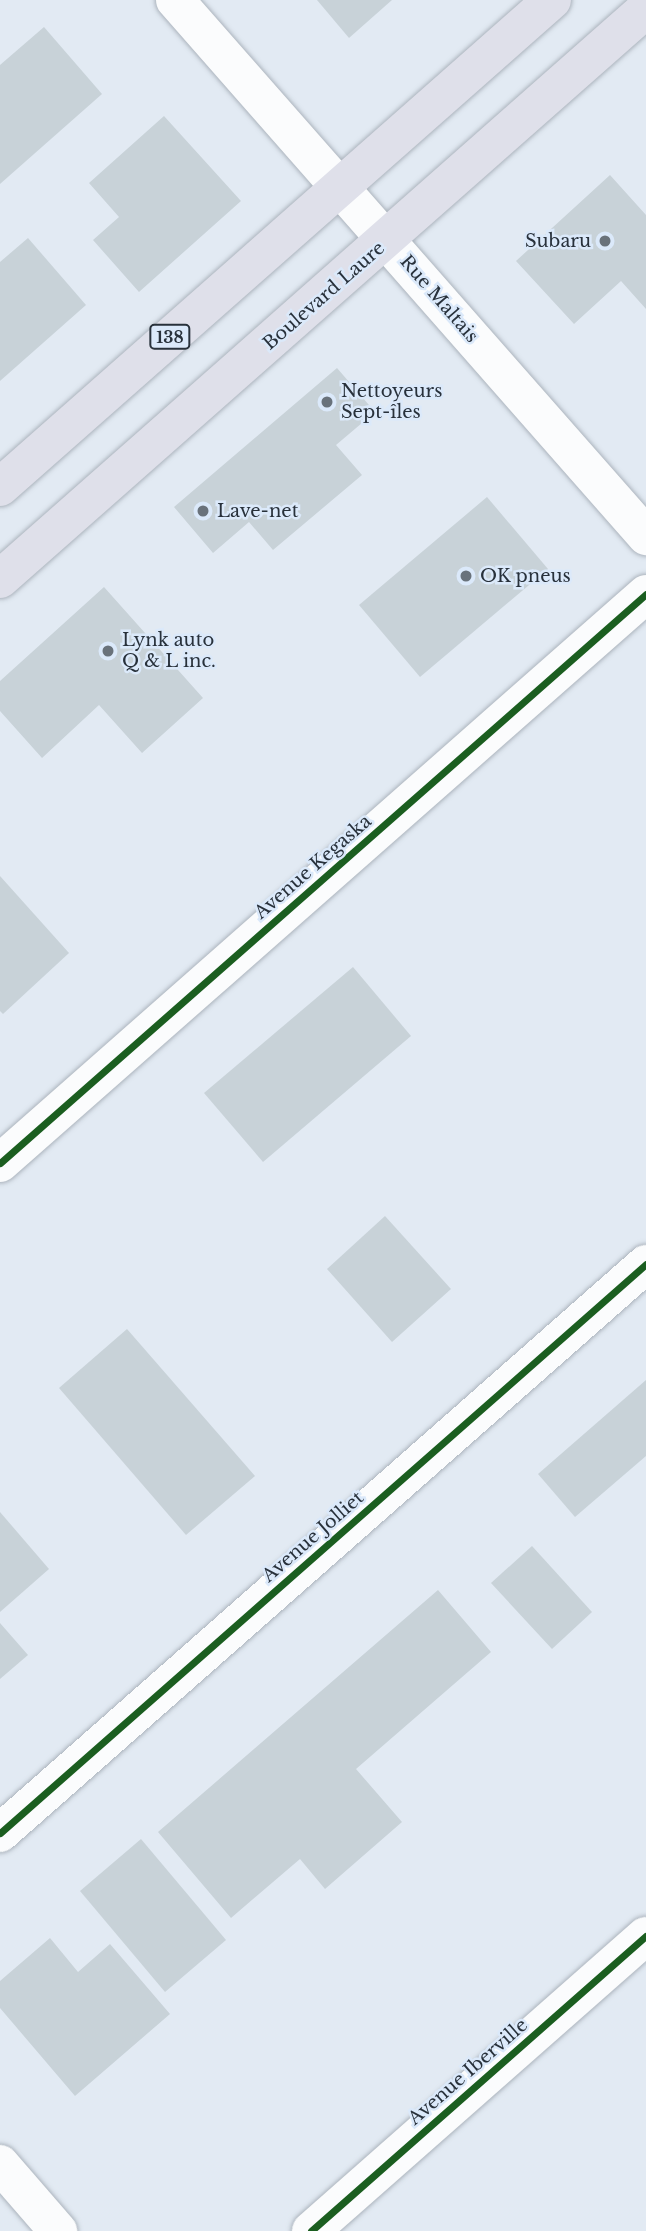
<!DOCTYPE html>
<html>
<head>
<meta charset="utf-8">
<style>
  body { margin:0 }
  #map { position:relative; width:646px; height:2231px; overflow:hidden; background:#e2eaf3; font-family:"Libre Baskerville",serif }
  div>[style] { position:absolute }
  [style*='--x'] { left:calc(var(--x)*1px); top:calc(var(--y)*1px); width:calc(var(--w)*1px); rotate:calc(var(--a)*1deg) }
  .building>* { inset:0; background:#c8d2d8 }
  .roads { filter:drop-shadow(0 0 2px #acb4bd) drop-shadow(0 0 2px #acb4bd) }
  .minor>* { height:38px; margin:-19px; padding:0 19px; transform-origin:19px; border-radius:19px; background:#fbfcfd }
  .highway>* { height:38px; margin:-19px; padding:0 19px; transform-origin:19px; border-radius:19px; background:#dfe0ea }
  .cycleway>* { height:7px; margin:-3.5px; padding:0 3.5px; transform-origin:3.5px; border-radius:3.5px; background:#1b5e20 }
  .dots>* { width:19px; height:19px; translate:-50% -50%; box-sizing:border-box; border:4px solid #dbe9fa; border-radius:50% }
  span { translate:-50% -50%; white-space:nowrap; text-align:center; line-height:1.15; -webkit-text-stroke:5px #dbe9fa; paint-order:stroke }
  .shield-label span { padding:2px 5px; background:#dbe9fa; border:2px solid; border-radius:5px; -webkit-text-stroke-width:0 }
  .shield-label { font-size:16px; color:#28313b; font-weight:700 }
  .poi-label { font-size:18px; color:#28313b }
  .right { translate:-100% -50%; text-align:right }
  .left { translate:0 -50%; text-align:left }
  .street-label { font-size:18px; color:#28313b }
</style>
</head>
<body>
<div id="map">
  <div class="building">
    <div style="clip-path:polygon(317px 0,392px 0,349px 38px)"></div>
    <div style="clip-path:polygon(44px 27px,102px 94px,0 184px,0 65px)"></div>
    <div style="clip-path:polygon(164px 116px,241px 201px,139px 292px,93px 240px,119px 217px,89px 183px)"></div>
    <div style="clip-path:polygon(610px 175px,646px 215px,646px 309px,621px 281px,574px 324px,516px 261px)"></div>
    <div style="clip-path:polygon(28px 238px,86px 305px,0 381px,0 262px)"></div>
    <div style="clip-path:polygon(337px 368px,375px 412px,336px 445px,362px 475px,273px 550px,249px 522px,213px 553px,174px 507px)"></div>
    <div style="clip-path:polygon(487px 497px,548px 569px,420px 677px,359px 605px)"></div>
    <div style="clip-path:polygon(104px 587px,203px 698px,142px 753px,99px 705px,42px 758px,0 711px,0 681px)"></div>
    <div style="clip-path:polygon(0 876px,69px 953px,3px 1014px,0 1011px)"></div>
    <div style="clip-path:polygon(353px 967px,411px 1036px,263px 1162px,204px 1093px)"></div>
    <div style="clip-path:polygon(385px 1216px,451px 1289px,392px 1342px,327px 1269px)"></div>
    <div style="clip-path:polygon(127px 1329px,255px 1476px,186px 1535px,59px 1388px)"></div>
    <div style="clip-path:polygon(646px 1380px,646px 1456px,575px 1517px,538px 1474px)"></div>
    <div style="clip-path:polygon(0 1512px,49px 1569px,0 1612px)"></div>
    <div style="clip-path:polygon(532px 1546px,592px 1612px,552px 1649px,491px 1583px)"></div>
    <div style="clip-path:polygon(438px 1590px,491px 1652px,356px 1769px,402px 1822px,325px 1889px,300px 1859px,231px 1918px,158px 1832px)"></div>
    <div style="clip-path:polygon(0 1623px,28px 1655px,0 1679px)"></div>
    <div style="clip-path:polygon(141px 1839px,226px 1940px,165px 1992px,80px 1891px)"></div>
    <div style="clip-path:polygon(50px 1938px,78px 1972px,110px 1944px,170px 2014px,75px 2096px,0 2008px,0 1981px)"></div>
  </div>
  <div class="roads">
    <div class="minor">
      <div style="--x:175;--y:0;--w:714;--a:48.69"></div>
      <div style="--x:0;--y:1163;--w:861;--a:-41.37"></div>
      <div style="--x:0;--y:1833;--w:861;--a:-41.37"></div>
      <div style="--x:0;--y:2164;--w:89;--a:49.1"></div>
      <div style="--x:311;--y:2231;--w:446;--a:-41.4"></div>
    </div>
    <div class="highway">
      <div style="--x:0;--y:487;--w:736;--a:-41.42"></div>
      <div style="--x:0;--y:579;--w:862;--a:-41.42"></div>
    </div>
  </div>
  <div class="cycleway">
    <div style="--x:0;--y:1163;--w:861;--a:-41.37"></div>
    <div style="--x:0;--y:1833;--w:861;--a:-41.37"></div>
    <div style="--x:311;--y:2231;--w:446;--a:-41.4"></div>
  </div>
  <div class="dots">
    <div style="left:605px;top:241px;background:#69727b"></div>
    <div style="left:327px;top:402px;background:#69727b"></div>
    <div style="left:203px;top:511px;background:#69727b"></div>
    <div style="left:466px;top:576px;background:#69727b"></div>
    <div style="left:108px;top:651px;background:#69727b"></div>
  </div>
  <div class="shield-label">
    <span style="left:170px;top:337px">138</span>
  </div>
  <div class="poi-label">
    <span class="right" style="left:591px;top:241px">Subaru</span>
    <span class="left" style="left:341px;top:402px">Nettoyeurs<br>Sept-îles</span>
    <span class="left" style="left:217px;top:511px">Lave-net</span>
    <span class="left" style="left:480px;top:576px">OK pneus</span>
    <span class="left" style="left:122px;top:651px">Lynk auto<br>Q &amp; L inc.</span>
  </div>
  <div class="street-label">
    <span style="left:324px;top:296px;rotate:-41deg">Boulevard Laure</span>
    <span style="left:439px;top:299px;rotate:49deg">Rue Maltais</span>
    <span style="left:313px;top:867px;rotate:-41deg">Avenue Kegaska</span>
    <span style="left:313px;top:1537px;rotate:-41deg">Avenue Jolliet</span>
    <span style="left:468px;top:2072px;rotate:-41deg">Avenue Iberville</span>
  </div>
</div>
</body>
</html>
